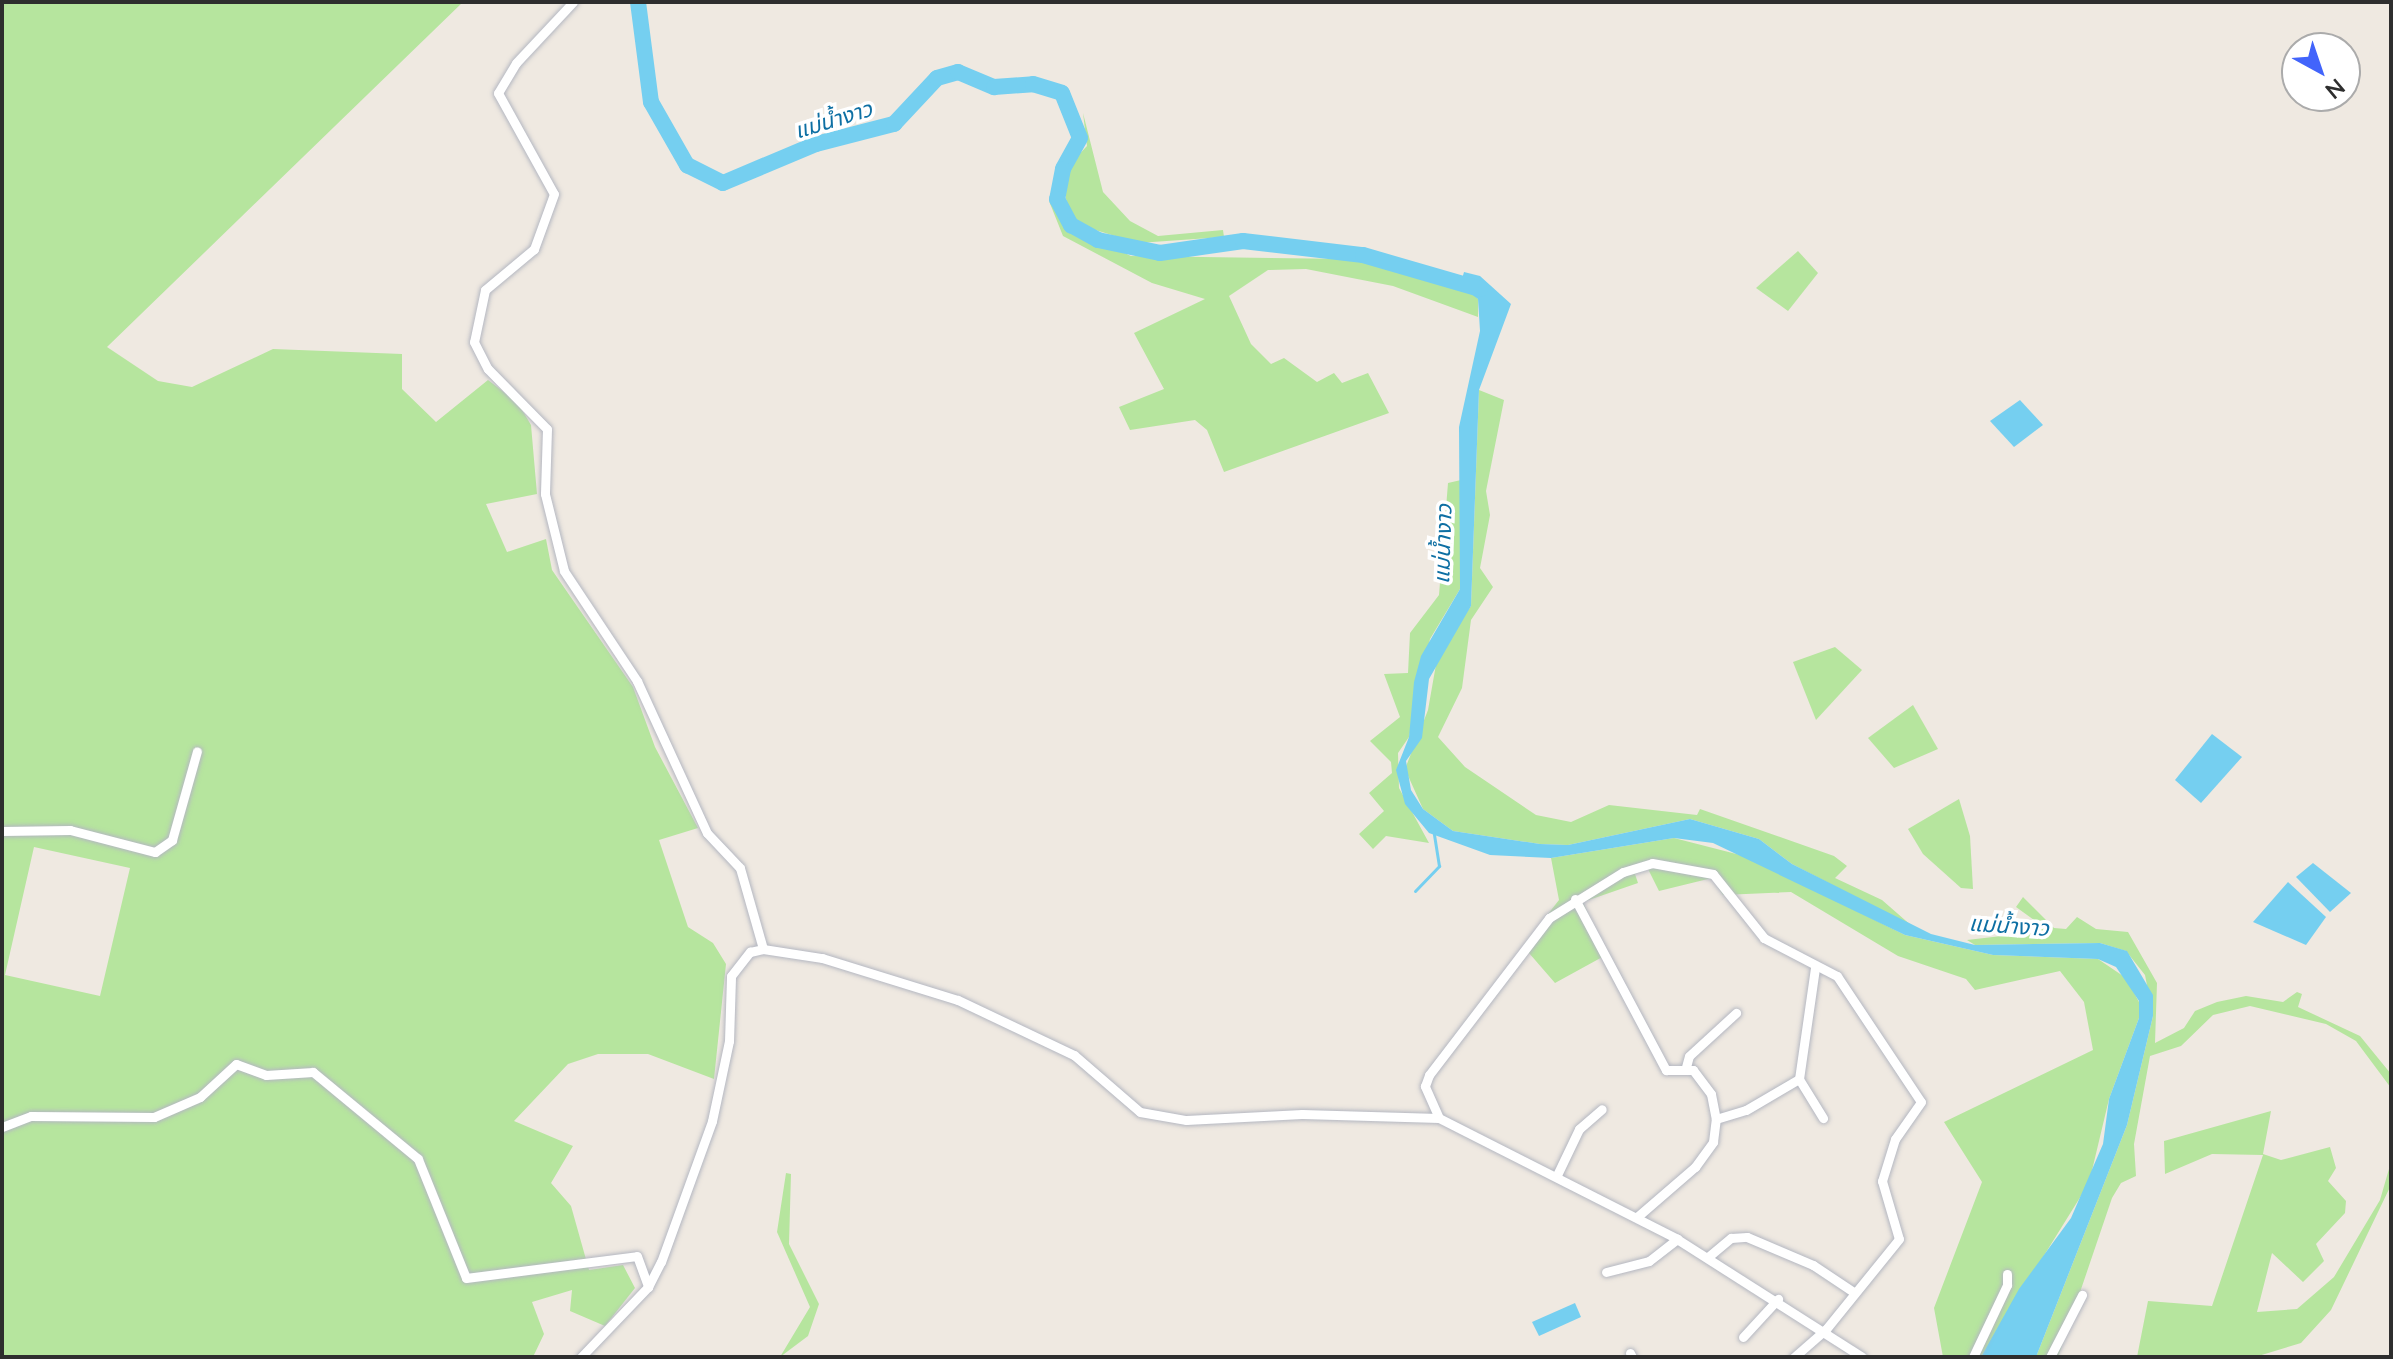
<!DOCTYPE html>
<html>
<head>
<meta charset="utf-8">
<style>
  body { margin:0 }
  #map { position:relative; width:2393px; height:1359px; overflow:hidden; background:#efe9e1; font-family:Lato,"Noto Sans Thai",sans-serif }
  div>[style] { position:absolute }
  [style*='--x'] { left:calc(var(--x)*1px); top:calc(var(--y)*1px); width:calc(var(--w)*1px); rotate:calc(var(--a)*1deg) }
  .green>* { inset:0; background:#b6e59e }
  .water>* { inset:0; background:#75cff0 }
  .stream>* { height:3px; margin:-1.5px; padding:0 1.5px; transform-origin:1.5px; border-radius:1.5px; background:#75cff0 }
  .river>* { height:16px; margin:-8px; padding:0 8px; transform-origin:8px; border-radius:8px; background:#75cff0 }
  .roads { filter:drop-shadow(0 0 2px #b4b7c1) drop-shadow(0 0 2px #b4b7c1) }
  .street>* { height:9px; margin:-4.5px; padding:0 4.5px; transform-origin:4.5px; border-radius:4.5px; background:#fff }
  span { translate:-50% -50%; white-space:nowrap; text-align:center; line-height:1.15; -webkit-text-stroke:7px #fff; paint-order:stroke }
  .water-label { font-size:22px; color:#0d6fa3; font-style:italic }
  .frame { position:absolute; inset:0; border:4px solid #2e2e2e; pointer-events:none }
  .north { position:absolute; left:2281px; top:32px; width:80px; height:80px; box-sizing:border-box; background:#fff; border:2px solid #ababab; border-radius:50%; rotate:140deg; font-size:22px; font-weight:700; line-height:32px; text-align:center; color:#2e2e2e }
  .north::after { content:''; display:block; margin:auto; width:28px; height:36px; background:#4264fb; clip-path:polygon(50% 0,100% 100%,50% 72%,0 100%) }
</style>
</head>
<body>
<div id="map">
  <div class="green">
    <div style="clip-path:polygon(evenodd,2px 2px,463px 2px,107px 347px,158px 381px,192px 387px,273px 349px,402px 354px,402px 389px,436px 422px,488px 380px,518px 403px,531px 425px,537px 494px,486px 504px,507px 552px,546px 539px,552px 570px,633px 687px,655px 747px,698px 828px,659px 840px,688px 927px,713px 943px,726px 964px,714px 1079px,648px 1054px,598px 1054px,568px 1064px,514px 1121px,573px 1146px,551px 1183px,571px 1206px,589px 1270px,623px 1265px,635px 1288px,605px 1326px,570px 1311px,572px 1290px,532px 1302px,544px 1334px,533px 1357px,2px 1357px,2px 2px,34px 847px,130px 868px,100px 996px,5px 975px,34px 847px)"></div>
    <div style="clip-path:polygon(1083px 113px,1103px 192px,1130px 221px,1158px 236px,1223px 230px,1224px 237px,1138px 243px,1079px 225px,1068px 211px,1064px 186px,1071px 163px,1087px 146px)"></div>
    <div style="clip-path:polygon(1049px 201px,1068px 227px,1131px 256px,1351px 259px,1468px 288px,1478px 299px,1478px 317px,1393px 286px,1306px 269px,1268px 270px,1229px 296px,1251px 344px,1271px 364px,1284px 358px,1317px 382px,1334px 373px,1342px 383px,1368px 373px,1389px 413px,1224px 472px,1207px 430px,1195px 420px,1130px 430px,1119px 407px,1164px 389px,1134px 333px,1205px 299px,1152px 283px,1063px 236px)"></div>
    <div style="clip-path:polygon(1798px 251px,1818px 273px,1788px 311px,1756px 288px)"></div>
    <div style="clip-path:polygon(1479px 390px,1504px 400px,1486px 491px,1490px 515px,1480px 568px,1493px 587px,1471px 620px,1462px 688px,1438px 737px,1465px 767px,1536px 815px,1571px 822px,1609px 805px,1697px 815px,1700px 809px,1834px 856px,1847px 866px,1835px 878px,1882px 900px,1913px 927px,1792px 864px,1759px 839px,1690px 819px,1568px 845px,1540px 844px,1453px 831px,1423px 809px,1405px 769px,1428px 710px,1438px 653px,1471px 606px)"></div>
    <div style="clip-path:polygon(1461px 480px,1460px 589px,1430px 639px,1409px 737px,1398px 753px,1399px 788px,1429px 843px,1386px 836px,1373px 849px,1359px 834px,1384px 811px,1369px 793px,1392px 773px,1391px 762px,1370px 741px,1400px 717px,1384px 674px,1408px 673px,1410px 633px,1439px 595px,1448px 483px)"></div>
    <div style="clip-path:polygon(1835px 647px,1862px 670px,1816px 720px,1793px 662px)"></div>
    <div style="clip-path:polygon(1913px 705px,1938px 749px,1894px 768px,1868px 738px)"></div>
    <div style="clip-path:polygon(1959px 799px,1970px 836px,1973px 889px,1961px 888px,1923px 854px,1908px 829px)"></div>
    <div style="clip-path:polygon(1674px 838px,1748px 857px,1905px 935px,1993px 955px,2098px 959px,2126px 978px,2139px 1002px,2139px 1018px,2109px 1099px,2089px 1183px,1981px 1357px,1943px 1357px,1934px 1308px,1982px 1182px,1944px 1122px,2093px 1050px,2084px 1002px,2060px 971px,1975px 990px,1966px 979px,1898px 956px,1791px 892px,1723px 895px,1712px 878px,1659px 891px,1648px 869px,1635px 874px,1638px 883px,1583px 902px,1606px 955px,1555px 983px,1523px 946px,1559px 900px,1551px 858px)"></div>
    <div style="clip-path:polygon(2023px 897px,2054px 928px,2066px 929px,2077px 917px,2096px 929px,2128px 932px,2157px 983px,2155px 1043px,2184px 1028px,2195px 1011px,2217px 1002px,2246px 996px,2283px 1002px,2297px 992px,2302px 994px,2298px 1007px,2360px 1036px,2391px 1074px,2391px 1088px,2356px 1041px,2326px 1024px,2250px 1006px,2213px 1015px,2181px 1046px,2150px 1056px,2134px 1144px,2136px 1176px,2121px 1183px,2112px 1198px,2058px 1357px,2036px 1357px,2127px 1125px,2153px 1016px,2145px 975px,2126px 951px,2100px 943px,1975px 945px,1967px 940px,2037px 932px,2041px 925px,2016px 907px)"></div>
    <div style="clip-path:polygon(2271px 1111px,2263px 1154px,2281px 1160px,2330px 1147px,2336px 1168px,2328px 1181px,2346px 1201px,2345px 1213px,2316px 1244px,2324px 1261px,2303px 1282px,2272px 1253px,2257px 1312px,2297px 1309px,2334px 1277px,2380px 1200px,2391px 1162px,2391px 1185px,2331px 1310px,2301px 1343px,2255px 1357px,2137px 1357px,2148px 1301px,2212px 1306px,2263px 1155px,2212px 1154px,2165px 1174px,2164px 1141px)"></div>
    <div style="clip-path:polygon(786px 1173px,791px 1174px,789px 1244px,819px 1304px,808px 1336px,780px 1357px,810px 1307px,777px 1232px)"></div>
  </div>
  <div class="water">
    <div style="clip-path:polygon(1464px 272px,1480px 276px,1511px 304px,1479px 390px,1471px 606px,1429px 679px,1422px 738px,1406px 761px,1411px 790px,1423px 809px,1453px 831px,1540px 844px,1568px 845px,1690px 819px,1759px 839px,1792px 864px,1931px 934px,1975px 945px,2100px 943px,2127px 951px,2153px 995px,2153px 1016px,2127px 1125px,2036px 1357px,1981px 1357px,2019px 1289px,2071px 1218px,2103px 1144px,2109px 1099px,2139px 1018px,2139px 1001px,2116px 967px,2098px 959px,1993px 955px,1905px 935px,1713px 843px,1674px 838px,1551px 858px,1490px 855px,1429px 833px,1405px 804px,1396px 770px,1409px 737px,1414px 682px,1421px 656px,1460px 589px,1459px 427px,1480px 331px,1478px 299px,1460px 286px)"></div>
    <div style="clip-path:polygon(2020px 400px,2043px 425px,2014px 447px,1990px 421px)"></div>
    <div style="clip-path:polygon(2212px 734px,2242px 757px,2201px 803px,2175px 780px)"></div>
    <div style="clip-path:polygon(2313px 863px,2351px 893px,2330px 912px,2296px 877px)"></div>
    <div style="clip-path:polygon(2288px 882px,2326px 917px,2306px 945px,2253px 922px)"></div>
    <div style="clip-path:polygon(1575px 1303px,1581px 1317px,1539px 1336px,1532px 1322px)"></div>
  </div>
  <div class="stream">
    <div style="--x:1415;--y:891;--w:35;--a:-46"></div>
    <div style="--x:1439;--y:866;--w:33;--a:-99"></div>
  </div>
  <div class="river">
    <div style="--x:638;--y:2;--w:101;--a:82.6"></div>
    <div style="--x:651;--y:102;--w:73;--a:60.3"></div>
    <div style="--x:687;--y:165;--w:40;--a:26.6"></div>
    <div style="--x:723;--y:183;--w:101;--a:-22.8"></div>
    <div style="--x:816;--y:144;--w:81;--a:-14.4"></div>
    <div style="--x:894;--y:124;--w:63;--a:-46.9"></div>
    <div style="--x:937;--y:78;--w:22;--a:-16"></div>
    <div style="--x:958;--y:72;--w:39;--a:23"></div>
    <div style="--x:994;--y:87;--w:39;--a:-4"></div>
    <div style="--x:1033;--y:84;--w:30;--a:17"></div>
    <div style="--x:1062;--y:93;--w:48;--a:68.2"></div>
    <div style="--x:1080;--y:138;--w:35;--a:119"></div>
    <div style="--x:1063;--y:169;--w:31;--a:101"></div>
    <div style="--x:1057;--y:199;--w:30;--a:62"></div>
    <div style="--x:1071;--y:225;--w:31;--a:29"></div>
    <div style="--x:1098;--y:240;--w:63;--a:11.8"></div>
    <div style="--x:1160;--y:253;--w:84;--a:-8.2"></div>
    <div style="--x:1243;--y:241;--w:121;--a:6.7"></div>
    <div style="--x:1363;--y:255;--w:122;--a:16.2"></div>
  </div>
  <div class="roads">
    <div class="street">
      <div style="--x:573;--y:2;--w:83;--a:133.1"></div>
      <div style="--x:516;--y:63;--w:35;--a:121"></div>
      <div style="--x:498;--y:93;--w:115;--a:61"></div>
      <div style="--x:554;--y:194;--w:59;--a:110"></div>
      <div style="--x:534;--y:249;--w:64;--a:140.1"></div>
      <div style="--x:485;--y:290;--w:53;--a:101.9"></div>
      <div style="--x:474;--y:342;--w:30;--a:63"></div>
      <div style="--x:488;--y:369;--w:84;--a:45.5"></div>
      <div style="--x:547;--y:429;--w:65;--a:91.8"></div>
      <div style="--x:545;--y:494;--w:79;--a:76.1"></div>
      <div style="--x:564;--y:571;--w:132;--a:56.4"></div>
      <div style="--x:637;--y:681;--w:167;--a:65.3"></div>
      <div style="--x:707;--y:833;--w:48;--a:46.7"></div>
      <div style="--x:740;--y:868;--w:84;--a:74.1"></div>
      <div style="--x:2;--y:831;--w:68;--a:-0.8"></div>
      <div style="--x:70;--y:830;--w:88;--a:14.5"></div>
      <div style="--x:155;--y:852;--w:21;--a:-35"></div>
      <div style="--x:172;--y:840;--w:92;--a:-74.3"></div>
      <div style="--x:1575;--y:899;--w:194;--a:62"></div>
      <div style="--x:1666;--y:1070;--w:27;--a:0"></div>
      <div style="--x:1693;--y:1070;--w:30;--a:53"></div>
      <div style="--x:1711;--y:1094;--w:25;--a:79"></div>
      <div style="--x:1716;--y:1119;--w:31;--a:-17"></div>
      <div style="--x:1746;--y:1110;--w:61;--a:-30.3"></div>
      <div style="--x:1815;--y:968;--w:112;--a:98.2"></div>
      <div style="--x:1799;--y:1079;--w:46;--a:58.4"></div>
      <div style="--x:1686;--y:1067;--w:11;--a:-75"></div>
      <div style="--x:1689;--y:1056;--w:64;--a:-42.5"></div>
      <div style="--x:1439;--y:1118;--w:35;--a:-114"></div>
      <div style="--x:1425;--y:1086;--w:12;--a:-70"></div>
      <div style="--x:1429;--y:1075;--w:198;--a:-52.6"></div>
      <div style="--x:1549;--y:918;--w:87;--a:-31.9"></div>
      <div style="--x:1623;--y:872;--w:30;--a:-17"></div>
      <div style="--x:1652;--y:863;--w:62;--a:10.2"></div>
      <div style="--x:1713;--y:874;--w:82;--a:51.4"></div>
      <div style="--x:1764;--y:938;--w:82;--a:27.5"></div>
      <div style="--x:1837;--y:976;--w:151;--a:56.3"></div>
      <div style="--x:1921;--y:1102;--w:45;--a:125.1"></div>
      <div style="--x:1895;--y:1139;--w:44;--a:107.2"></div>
      <div style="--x:1882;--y:1181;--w:60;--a:73.7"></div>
      <div style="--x:1899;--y:1239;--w:116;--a:129"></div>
      <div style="--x:1826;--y:1329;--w:43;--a:138.8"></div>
      <div style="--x:2;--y:1127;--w:31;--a:-21"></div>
      <div style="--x:31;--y:1116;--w:123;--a:0.5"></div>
      <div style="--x:154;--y:1117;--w:50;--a:-23.5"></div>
      <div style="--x:200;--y:1097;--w:49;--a:-42.5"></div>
      <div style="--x:236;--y:1064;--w:32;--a:20"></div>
      <div style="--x:266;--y:1075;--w:47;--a:-3.7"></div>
      <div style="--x:313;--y:1072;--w:136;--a:39.6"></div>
      <div style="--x:418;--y:1159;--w:128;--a:68"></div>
      <div style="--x:466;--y:1278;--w:172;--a:-7.3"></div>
      <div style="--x:637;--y:1256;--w:33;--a:70"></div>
      <div style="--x:1557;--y:1175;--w:51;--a:-64.4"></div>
      <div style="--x:1579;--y:1129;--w:30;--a:-41"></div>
      <div style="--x:1637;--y:1217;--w:77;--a:-40.8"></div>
      <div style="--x:1695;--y:1167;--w:31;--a:-54"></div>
      <div style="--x:1713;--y:1142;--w:23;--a:-83"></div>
      <div style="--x:1708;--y:1257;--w:30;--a:-40"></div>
      <div style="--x:1731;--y:1238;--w:16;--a:-4"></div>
      <div style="--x:1747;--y:1237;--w:72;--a:23"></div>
      <div style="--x:1813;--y:1265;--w:50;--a:33.7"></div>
      <div style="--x:1606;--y:1272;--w:44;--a:-14.3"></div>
      <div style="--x:1649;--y:1261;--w:36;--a:-38"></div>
      <div style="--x:1743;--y:1337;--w:52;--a:-47.4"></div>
      <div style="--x:1630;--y:1353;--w:4;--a:63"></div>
      <div style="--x:581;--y:1357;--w:97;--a:-46.3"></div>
      <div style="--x:648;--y:1287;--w:28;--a:-63"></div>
      <div style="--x:661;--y:1262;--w:150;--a:-70.1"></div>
      <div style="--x:712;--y:1121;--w:82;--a:-78"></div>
      <div style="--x:729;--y:1041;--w:65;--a:-88.2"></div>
      <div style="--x:731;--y:976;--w:31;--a:-52"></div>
      <div style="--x:750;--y:952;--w:13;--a:-13"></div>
      <div style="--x:763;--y:949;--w:60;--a:8.7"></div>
      <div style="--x:822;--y:958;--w:142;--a:17.2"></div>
      <div style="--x:958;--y:1000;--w:128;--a:25.4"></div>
      <div style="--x:1074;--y:1055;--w:87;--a:40.8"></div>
      <div style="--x:1140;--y:1112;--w:47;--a:9.9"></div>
      <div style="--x:1186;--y:1120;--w:116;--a:-3"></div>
      <div style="--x:1302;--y:1114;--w:137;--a:1.7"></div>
      <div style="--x:1439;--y:1118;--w:267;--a:26.9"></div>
      <div style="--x:1677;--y:1239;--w:219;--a:32.5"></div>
      <div style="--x:1973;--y:1357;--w:80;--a:-64.7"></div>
      <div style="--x:2007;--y:1285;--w:11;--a:-90"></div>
      <div style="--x:2050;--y:1357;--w:70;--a:-62.7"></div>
    </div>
  </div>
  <div class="water-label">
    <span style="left:833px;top:119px;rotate:-17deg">แม่น้ำงาว</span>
    <span style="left:1442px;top:544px;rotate:-88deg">แม่น้ำงาว</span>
    <span style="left:2009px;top:925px;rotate:4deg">แม่น้ำงาว</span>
  </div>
  <div class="frame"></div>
  <div class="north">N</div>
</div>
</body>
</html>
